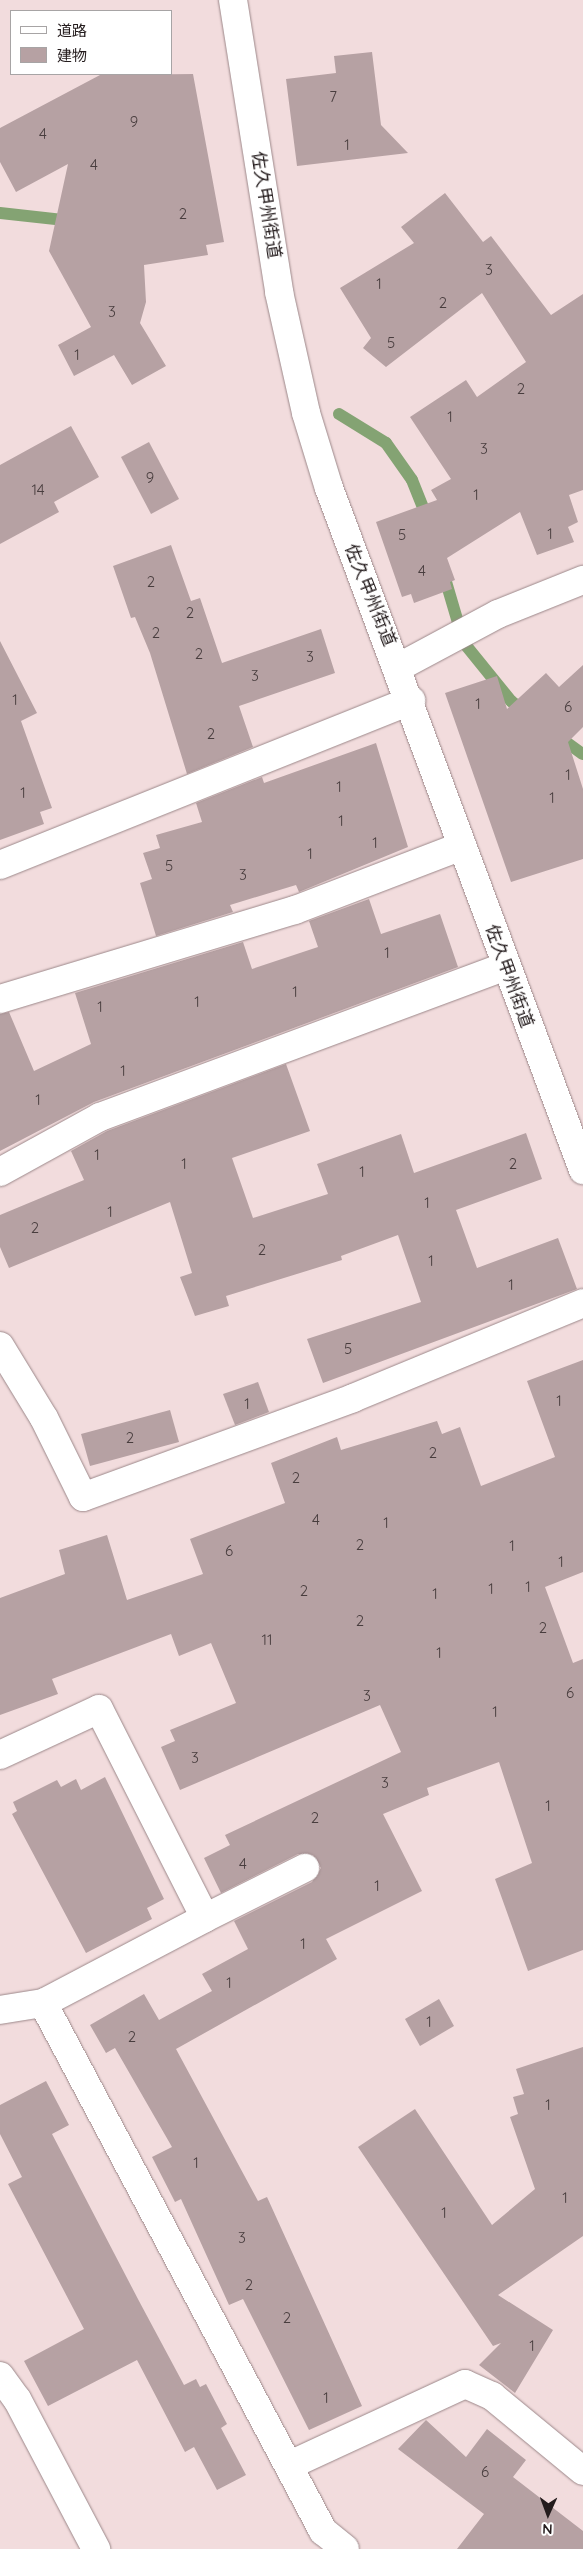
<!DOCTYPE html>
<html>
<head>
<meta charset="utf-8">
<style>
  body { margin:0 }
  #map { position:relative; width:583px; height:2549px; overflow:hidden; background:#f2dcdd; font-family:Quicksand,"Noto Sans JP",sans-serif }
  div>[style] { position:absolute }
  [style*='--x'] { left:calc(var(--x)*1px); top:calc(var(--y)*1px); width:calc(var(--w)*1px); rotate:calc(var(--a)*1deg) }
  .stream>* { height:12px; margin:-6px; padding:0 6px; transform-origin:6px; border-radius:6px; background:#84a373 }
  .building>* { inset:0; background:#b6a1a3 }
  .roads { filter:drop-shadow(0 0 1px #9c888a) drop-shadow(0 0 1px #9c888a) }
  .minor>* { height:28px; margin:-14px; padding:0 14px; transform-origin:14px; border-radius:14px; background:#fff }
  .tertiary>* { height:28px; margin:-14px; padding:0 14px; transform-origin:14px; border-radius:14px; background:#fff }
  span { translate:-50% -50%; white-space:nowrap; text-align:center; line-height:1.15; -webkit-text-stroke:4px #fff; paint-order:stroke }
  .number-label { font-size:15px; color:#483d3e }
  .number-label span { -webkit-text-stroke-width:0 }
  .street-label { font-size:18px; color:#241c1d }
  .legend { position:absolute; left:10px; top:10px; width:162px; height:65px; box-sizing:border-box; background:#fff; border:1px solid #a7a4a5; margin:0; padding:6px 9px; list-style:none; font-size:15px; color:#241c1d }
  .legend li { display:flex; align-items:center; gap:10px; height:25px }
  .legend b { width:25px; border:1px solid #a7a4a5 }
  .north { position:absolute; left:523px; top:2489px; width:50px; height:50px; -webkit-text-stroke:4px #fff; paint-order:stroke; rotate:182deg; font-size:14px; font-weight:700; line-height:20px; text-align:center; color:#241c1d }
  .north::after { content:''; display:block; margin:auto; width:18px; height:22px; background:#241c1d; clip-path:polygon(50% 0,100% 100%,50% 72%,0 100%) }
</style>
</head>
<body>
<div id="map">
  <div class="stream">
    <div style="--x:0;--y:213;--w:72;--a:6.3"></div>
    <div style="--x:339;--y:414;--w:55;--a:31.7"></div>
    <div style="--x:386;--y:443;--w:45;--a:54.9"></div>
    <div style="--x:412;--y:480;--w:43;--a:68.2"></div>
    <div style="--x:444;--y:575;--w:71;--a:73.6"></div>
    <div style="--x:464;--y:643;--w:75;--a:51"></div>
    <div style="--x:511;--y:701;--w:20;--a:37"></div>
    <div style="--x:555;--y:734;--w:34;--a:36"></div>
  </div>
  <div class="building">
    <div style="clip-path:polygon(372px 52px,381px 125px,408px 153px,297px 166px,286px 79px,336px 73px,334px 56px)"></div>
    <div style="clip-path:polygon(193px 74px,224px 242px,206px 245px,208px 255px,144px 265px,146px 302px,140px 323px,166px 366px,132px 385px,114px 355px,74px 376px,58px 345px,91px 327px,49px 251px,68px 164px,16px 192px,0 162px,0 128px,100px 75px)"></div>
    <div style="clip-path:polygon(445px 193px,483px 242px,491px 236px,551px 315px,583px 294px,583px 490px,569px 495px,578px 522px,568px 527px,574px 542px,537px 555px,520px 512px,447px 558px,455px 580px,450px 582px,452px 589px,414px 603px,411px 594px,402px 597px,376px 522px,437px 500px,431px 490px,451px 479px,410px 417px,466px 380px,477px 397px,526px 362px,482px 293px,386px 367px,363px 348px,371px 338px,340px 288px,414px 243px,401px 227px)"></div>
    <div style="clip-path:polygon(71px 426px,99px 477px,54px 502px,59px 512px,0 544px,0 465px)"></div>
    <div style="clip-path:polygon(149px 442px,179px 499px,151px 514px,121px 457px)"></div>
    <div style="clip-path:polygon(171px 545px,191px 601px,200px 598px,222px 663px,321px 629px,335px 673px,239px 706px,253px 747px,187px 774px,150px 653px,135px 617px,131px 618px,113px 566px)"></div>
    <div style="clip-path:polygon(0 641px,37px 713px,21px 721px,52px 808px,40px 812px,44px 824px,0 840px)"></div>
    <div style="clip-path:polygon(583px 665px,583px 727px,568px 742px,583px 789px,583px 859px,511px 882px,445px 693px,497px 676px,507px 709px,546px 673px,559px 687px)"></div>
    <div style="clip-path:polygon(376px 743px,408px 847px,299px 892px,296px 885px,230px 905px,233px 912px,156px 936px,140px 883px,152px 879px,143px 853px,160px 848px,156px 835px,202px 822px,196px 803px,262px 777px,264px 783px)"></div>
    <div style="clip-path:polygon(369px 899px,381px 934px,440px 914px,458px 967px,94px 1102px,0 1151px,0 1014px,9px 1012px,34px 1071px,91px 1044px,75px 993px,243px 942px,252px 969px,318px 947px,309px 921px)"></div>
    <div style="clip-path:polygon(286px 1064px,310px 1131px,232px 1158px,253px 1218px,328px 1194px,317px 1164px,401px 1134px,414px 1173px,526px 1133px,542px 1179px,456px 1210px,477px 1268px,558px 1238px,577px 1289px,323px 1383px,307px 1339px,421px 1302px,398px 1235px,341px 1256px,342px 1260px,226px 1296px,229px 1306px,195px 1316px,180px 1277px,192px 1273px,170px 1202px,9px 1268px,0 1247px,0 1215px,84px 1180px,71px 1151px,107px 1131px)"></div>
    <div style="clip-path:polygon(583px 1360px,583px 1572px,545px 1587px,573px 1663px,583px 1659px,583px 1950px,528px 1971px,495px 1879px,532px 1863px,499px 1762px,427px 1788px,429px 1795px,383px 1814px,422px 1891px,326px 1939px,337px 1959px,176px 2049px,258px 2201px,267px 2197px,362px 2406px,309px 2430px,243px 2299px,229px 2305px,181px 2199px,175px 2202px,152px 2157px,172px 2147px,115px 2048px,106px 2053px,90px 2025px,144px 1994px,159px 2020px,212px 1991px,202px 1974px,248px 1949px,234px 1921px,312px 1882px,321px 1868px,313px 1855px,298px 1854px,221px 1893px,204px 1858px,230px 1845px,225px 1835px,401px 1752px,380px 1705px,180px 1790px,161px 1747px,175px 1741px,170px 1730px,236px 1703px,211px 1643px,179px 1656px,171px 1634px,52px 1679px,58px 1694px,0 1715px,0 1598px,65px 1574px,59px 1550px,107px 1535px,127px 1600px,203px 1574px,190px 1539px,285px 1503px,271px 1463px,337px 1437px,341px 1450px,437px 1421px,442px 1434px,460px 1427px,481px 1486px,555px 1457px,527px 1381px)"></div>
    <div style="clip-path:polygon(258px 1382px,269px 1412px,235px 1425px,223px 1394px)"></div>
    <div style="clip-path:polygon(170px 1410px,179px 1442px,90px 1466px,81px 1434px)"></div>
    <div style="clip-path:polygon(105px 1777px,164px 1899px,147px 1908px,152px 1919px,86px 1953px,12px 1814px,17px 1811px,13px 1802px,57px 1780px,61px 1787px,76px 1779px,81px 1790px)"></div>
    <div style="clip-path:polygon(439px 1999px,454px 2026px,420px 2046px,405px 2019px)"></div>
    <div style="clip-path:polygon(583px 2047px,583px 2236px,498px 2295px,553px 2330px,515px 2393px,479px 2365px,501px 2343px,493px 2346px,358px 2147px,415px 2109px,492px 2225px,535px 2189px,510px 2117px,518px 2114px,513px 2097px,524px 2094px,516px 2069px)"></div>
    <div style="clip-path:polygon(46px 2081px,69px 2125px,52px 2134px,139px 2301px,184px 2385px,196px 2379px,200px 2387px,206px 2384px,227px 2424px,221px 2428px,246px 2475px,217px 2490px,194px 2447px,185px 2452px,137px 2360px,48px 2406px,24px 2361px,84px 2329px,8px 2184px,22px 2177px,0 2134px,0 2105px)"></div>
    <div style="clip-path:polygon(426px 2420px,466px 2457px,487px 2429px,526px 2460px,513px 2477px,583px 2531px,583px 2549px,457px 2549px,484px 2514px,398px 2449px)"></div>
  </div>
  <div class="roads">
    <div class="minor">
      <div style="--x:399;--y:667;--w:112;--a:-28.2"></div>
      <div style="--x:498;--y:614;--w:92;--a:-21.8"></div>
      <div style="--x:0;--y:865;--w:443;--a:-21.8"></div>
      <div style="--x:0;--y:999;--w:308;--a:-16.8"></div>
      <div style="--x:295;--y:910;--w:179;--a:-21"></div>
      <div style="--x:0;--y:1172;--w:114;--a:-28.8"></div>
      <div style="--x:100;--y:1117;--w:432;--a:-20.4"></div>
      <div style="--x:0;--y:1346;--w:84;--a:58.6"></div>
      <div style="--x:44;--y:1418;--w:88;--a:63.7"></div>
      <div style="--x:83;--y:1497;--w:288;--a:-20.1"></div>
      <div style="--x:353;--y:1398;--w:249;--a:-22.4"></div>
      <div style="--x:0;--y:1755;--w:109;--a:-24.9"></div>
      <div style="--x:99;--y:1709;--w:234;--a:63.1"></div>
      <div style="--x:205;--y:1918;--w:183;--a:152.3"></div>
      <div style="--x:43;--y:2003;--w:44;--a:170.8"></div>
      <div style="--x:205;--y:1918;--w:112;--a:-26.6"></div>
      <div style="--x:43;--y:2003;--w:598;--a:62.06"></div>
      <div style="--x:323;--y:2531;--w:28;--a:39"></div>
      <div style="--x:0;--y:2376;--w:29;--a:54"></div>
      <div style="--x:17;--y:2399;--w:170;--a:62.2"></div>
      <div style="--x:290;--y:2465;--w:193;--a:-24.8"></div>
      <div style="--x:465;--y:2384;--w:30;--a:24"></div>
      <div style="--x:492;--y:2396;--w:118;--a:39.5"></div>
    </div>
    <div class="tertiary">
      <div style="--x:233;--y:0;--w:296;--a:81"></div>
      <div style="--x:279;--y:292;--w:124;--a:77.4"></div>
      <div style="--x:306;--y:413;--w:78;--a:73"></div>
      <div style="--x:329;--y:488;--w:728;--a:69.57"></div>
    </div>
  </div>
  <div class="number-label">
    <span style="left:333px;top:97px">7</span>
    <span style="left:134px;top:122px">9</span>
    <span style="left:43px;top:134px">4</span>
    <span style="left:347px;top:145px">1</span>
    <span style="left:94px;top:165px">4</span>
    <span style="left:183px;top:214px">2</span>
    <span style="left:489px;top:270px">3</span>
    <span style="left:379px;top:284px">1</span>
    <span style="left:443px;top:303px">2</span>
    <span style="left:112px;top:312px">3</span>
    <span style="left:391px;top:343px">5</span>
    <span style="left:77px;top:355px">1</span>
    <span style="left:521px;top:389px">2</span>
    <span style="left:450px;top:417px">1</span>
    <span style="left:484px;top:449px">3</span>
    <span style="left:150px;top:478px">9</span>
    <span style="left:38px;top:490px">14</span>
    <span style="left:476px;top:495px">1</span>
    <span style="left:550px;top:534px">1</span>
    <span style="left:402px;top:535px">5</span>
    <span style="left:422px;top:571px">4</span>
    <span style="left:151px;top:582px">2</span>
    <span style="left:190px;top:613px">2</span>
    <span style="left:156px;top:633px">2</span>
    <span style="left:199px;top:654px">2</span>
    <span style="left:310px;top:657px">3</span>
    <span style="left:255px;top:676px">3</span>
    <span style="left:15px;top:700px">1</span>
    <span style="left:478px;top:704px">1</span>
    <span style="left:568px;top:707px">6</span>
    <span style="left:211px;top:734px">2</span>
    <span style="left:568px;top:775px">1</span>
    <span style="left:339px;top:787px">1</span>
    <span style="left:23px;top:793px">1</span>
    <span style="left:552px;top:798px">1</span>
    <span style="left:341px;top:821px">1</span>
    <span style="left:375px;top:843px">1</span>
    <span style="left:310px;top:854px">1</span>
    <span style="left:169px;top:866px">5</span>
    <span style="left:243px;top:875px">3</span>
    <span style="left:387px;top:953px">1</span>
    <span style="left:295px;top:992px">1</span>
    <span style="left:197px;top:1002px">1</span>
    <span style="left:100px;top:1007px">1</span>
    <span style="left:123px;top:1071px">1</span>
    <span style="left:38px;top:1100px">1</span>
    <span style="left:97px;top:1155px">1</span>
    <span style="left:184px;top:1164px">1</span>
    <span style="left:513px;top:1164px">2</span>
    <span style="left:362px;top:1172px">1</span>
    <span style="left:427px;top:1203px">1</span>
    <span style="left:110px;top:1212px">1</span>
    <span style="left:35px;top:1228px">2</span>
    <span style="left:262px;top:1250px">2</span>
    <span style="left:431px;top:1261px">1</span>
    <span style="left:511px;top:1285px">1</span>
    <span style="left:348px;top:1349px">5</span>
    <span style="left:559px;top:1401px">1</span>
    <span style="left:247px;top:1404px">1</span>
    <span style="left:130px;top:1438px">2</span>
    <span style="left:433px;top:1453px">2</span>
    <span style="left:296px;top:1478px">2</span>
    <span style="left:316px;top:1520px">4</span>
    <span style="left:386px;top:1523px">1</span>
    <span style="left:360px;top:1545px">2</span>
    <span style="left:512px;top:1546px">1</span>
    <span style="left:229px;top:1551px">6</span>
    <span style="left:561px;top:1562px">1</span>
    <span style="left:528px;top:1587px">1</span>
    <span style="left:491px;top:1589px">1</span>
    <span style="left:304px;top:1591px">2</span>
    <span style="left:435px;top:1594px">1</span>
    <span style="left:360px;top:1621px">2</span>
    <span style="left:543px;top:1628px">2</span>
    <span style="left:267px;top:1640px">11</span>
    <span style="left:439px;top:1653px">1</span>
    <span style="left:570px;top:1693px">6</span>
    <span style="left:367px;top:1696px">3</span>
    <span style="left:495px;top:1712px">1</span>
    <span style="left:195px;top:1758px">3</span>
    <span style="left:385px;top:1783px">3</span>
    <span style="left:548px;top:1806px">1</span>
    <span style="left:315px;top:1818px">2</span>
    <span style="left:243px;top:1864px">4</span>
    <span style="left:377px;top:1886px">1</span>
    <span style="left:303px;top:1944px">1</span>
    <span style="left:229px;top:1983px">1</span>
    <span style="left:429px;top:2022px">1</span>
    <span style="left:132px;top:2037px">2</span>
    <span style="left:548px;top:2105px">1</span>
    <span style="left:196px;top:2163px">1</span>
    <span style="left:565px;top:2198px">1</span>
    <span style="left:444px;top:2213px">1</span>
    <span style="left:242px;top:2238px">3</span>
    <span style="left:249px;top:2285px">2</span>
    <span style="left:287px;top:2318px">2</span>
    <span style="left:532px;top:2346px">1</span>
    <span style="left:326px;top:2398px">1</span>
    <span style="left:485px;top:2472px">6</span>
  </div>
  <div class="street-label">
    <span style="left:266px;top:205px;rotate:81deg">佐久甲州街道</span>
    <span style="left:370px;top:595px;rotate:68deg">佐久甲州街道</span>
    <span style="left:509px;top:976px;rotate:70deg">佐久甲州街道</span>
  </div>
  <ul class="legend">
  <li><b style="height:6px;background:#fff"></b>道路</li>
  <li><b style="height:14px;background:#b6a1a3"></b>建物</li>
  </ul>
  <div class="north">N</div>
</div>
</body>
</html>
